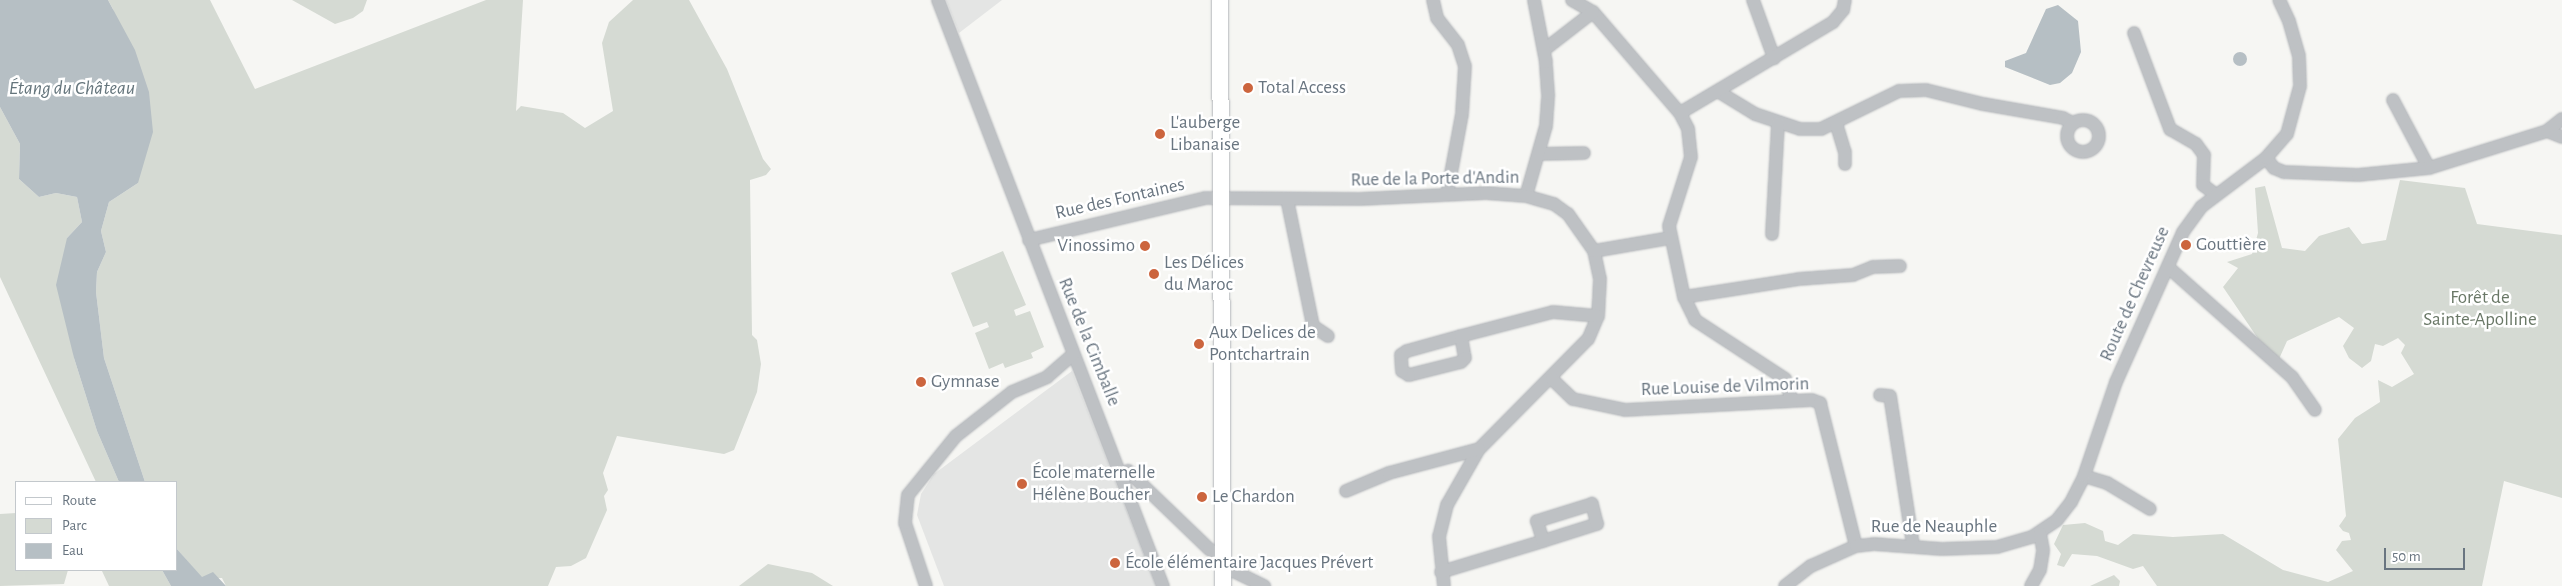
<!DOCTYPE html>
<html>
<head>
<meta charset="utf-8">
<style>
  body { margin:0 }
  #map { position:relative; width:2562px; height:586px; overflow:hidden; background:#f6f6f3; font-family:"Alegreya Sans",sans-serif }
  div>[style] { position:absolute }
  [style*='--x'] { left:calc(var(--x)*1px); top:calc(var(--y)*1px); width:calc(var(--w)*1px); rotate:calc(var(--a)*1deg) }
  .built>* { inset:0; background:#e4e5e4 }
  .green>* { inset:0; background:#d5dad3 }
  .water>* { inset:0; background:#b6bfc4 }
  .round { border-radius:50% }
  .roads { filter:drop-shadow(0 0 1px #b2b5b9) drop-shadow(0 0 1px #b2b5b9) }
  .minor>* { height:12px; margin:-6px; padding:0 6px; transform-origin:6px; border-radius:6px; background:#bec1c4 }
  .minor>.ring { margin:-6px; padding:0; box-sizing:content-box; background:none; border:12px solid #bec1c4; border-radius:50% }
  .major>* { height:16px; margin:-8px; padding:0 8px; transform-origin:8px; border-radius:8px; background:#fff }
  .dots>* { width:14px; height:14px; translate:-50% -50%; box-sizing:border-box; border:2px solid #fff; border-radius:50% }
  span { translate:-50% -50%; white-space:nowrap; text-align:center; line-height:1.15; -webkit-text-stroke:5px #fff; paint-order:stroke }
  .poi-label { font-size:19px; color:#697580 }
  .left { translate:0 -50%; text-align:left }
  .right { translate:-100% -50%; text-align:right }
  .street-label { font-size:19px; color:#697580 }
  .park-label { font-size:19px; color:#6a7867 }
  .water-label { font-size:20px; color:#65757c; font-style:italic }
  .legend { position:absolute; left:15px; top:481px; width:162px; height:90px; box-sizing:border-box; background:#fff; border:1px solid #c3c8cc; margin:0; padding:6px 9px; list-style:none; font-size:15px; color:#697580 }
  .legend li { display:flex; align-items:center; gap:10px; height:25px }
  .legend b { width:25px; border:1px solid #c3c8cc }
  .scale { position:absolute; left:2384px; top:548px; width:81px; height:22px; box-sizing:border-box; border:2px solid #697580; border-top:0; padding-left:6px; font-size:15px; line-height:18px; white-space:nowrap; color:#697580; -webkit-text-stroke:4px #fff; paint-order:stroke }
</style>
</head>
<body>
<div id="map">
  <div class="built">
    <div style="clip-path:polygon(946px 0,1002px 0,959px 33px)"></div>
    <div style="clip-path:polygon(1072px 371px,1156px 586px,944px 586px,917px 515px,921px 494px,934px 474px)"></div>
  </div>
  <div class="green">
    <div style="clip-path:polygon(108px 0,210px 0,255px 89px,486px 0,523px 0,516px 111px,521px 106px,563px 113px,585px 128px,613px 111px,602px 43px,609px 22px,633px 0,689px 0,727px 69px,763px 159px,771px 169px,766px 175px,750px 180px,752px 335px,757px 340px,761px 364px,757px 392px,734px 450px,724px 454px,617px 436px,603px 473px,608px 490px,604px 496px,607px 510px,586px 558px,571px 566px,556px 567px,548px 586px,226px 586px,222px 578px,202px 578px,176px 548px,176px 482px,145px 482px,104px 358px,96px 292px,97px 272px,106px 252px,101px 231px,109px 202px,138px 183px,113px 9px)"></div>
    <div style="clip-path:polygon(292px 0,367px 0,363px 11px,353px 18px,335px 24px)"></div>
    <div style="clip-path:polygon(0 107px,20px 144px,19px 179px,39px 197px,56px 193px,77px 197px,82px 222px,67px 238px,74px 358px,97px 431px,119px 482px,96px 482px,0 277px)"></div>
    <div style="clip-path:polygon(2400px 180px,2465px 188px,2477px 224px,2562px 235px,2562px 498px,2504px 481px,2482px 586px,2157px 586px,2143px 566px,2133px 569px,2097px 556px,2072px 554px,2064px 567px,2057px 565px,2061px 554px,2054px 544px,2063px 525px,2085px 523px,2103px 531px,2105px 541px,2118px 545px,2133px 534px,2173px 537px,2223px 534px,2283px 570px,2328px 582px,2353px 571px,2336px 550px,2342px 541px,2351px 540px,2349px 533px,2343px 531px,2339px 526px,2346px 516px,2338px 439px,2355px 418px,2380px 402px,2378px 380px,2392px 387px,2414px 374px,2401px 353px,2405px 345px,2398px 338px,2383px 346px,2375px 344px,2371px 361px,2362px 368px,2349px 358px,2343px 346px,2354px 328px,2339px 317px,2287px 341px,2279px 359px,2261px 343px,2223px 287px,2238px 268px,2227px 262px,2252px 254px,2258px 233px,2255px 188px,2265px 186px,2282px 248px,2305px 251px,2319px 236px,2349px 227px,2362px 244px,2386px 240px)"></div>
    <div style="clip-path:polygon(1003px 251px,1026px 305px,1014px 310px,1016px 316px,1030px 311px,1044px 347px,1031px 353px,1033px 358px,1005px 368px,1003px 363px,989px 369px,975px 333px,989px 327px,987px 322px,973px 327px,951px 273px)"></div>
    <div style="clip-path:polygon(16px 513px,16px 570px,68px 570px,64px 584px,0 586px,0 514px)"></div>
    <div style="clip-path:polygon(768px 564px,812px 573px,833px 586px,739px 586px)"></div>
    <div style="clip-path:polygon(162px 570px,171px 586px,109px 586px,102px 571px)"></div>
    <div style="clip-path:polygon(2114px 575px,2120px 581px,2119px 586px,2090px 586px)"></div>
  </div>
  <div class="water">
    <div style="clip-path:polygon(0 0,108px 0,135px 50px,149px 92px,153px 132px,138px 183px,109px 202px,101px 231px,106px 252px,97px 272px,96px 292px,104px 358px,145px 482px,119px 482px,97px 431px,74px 358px,56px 285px,67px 238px,82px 222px,77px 197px,56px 193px,39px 197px,19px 179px,20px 144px,0 107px)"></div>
    <div style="clip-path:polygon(2058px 5px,2078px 21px,2081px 52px,2072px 73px,2060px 83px,2050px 85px,2005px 67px,2005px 61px,2026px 53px,2046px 9px)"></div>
    <div class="round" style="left:2233px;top:52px;width:14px;height:14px"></div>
    <div style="clip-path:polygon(176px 548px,202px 577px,213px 572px,226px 586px,171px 586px,162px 570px,176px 570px)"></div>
  </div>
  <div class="roads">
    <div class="minor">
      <div style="--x:938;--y:0;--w:628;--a:69"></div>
      <div style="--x:1433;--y:0;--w:18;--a:77"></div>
      <div style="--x:1437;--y:18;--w:34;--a:52"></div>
      <div style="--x:1458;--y:45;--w:22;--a:72"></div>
      <div style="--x:1465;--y:66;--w:48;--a:93.6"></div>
      <div style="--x:1462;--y:114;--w:82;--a:100.5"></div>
      <div style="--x:1572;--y:0;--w:24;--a:30"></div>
      <div style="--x:1593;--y:12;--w:133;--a:49.3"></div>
      <div style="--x:1680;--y:113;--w:18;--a:63"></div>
      <div style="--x:1688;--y:129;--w:28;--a:84"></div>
      <div style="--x:1691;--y:157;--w:72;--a:107.7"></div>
      <div style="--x:1669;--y:226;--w:73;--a:78.1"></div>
      <div style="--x:1684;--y:297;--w:25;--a:64"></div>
      <div style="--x:1695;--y:320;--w:108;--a:33.2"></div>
      <div style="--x:1785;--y:379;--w:23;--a:72"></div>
      <div style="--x:1753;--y:0;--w:62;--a:70.1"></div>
      <div style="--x:2134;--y:33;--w:103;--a:69.4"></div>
      <div style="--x:2170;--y:129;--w:30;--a:30"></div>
      <div style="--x:2196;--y:144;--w:14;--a:54"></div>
      <div style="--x:2204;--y:155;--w:30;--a:92"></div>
      <div style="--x:2203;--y:185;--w:15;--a:37"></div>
      <div style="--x:1544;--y:50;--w:62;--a:-37.8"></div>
      <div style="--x:1719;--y:92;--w:42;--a:31.4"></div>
      <div style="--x:1755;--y:114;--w:47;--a:18.4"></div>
      <div style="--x:1800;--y:129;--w:21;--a:0"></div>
      <div style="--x:1821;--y:129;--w:87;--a:-26"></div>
      <div style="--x:1899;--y:91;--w:27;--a:-2"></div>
      <div style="--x:1926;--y:90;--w:59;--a:13.8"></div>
      <div style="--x:1983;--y:104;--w:81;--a:9.9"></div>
      <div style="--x:2063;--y:118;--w:11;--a:27"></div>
      <div style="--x:2393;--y:100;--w:77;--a:62.1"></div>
      <div style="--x:1680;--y:113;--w:178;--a:-30.7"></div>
      <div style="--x:1833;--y:22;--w:16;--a:-50"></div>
      <div style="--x:1843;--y:10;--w:10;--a:-79"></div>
      <div class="ring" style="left:2067px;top:120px;width:20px;height:20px"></div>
      <div style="--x:1836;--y:123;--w:30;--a:73"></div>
      <div style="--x:1845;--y:152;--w:12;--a:90"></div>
      <div style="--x:2547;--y:131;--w:16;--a:22"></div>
      <div style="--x:1540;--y:154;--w:44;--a:-1.3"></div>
      <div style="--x:2266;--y:158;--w:13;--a:51"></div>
      <div style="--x:2274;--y:168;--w:11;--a:22"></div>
      <div style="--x:2284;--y:172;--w:74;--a:2.3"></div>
      <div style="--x:2358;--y:175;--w:71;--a:-5.6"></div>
      <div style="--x:2429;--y:168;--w:124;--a:-17.4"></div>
      <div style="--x:2547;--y:131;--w:19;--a:-39"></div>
      <div style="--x:1526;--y:196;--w:73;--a:-74.1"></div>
      <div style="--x:1546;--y:126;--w:32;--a:-86"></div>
      <div style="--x:1548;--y:94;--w:32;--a:-94"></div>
      <div style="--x:1546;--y:62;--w:63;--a:-101"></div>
      <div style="--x:1287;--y:199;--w:130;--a:78.4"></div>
      <div style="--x:1313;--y:326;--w:18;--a:34"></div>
      <div style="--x:1772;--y:234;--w:111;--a:-86.9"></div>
      <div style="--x:1029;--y:240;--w:181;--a:-13.4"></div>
      <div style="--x:1205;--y:198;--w:155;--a:0.4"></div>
      <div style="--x:1360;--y:199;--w:126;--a:-2.7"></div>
      <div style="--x:1486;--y:193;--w:40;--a:4.3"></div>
      <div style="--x:1526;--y:196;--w:29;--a:16"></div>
      <div style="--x:1554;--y:204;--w:17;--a:36"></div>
      <div style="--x:1568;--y:214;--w:45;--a:54.9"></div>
      <div style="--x:1594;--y:251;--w:29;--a:78"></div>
      <div style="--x:1600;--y:279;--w:37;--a:93"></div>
      <div style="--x:1598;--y:316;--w:25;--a:113"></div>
      <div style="--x:1588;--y:339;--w:155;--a:134.7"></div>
      <div style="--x:1479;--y:449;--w:64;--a:119.7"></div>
      <div style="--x:1447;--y:505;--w:32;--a:104"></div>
      <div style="--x:1439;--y:536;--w:50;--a:84.3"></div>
      <div style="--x:1594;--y:251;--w:77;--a:-9.7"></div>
      <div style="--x:2168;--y:267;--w:166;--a:41.6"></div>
      <div style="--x:2292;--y:377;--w:40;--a:55.1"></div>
      <div style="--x:1684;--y:297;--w:116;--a:-8.9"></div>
      <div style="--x:1799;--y:279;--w:54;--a:-4.2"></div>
      <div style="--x:1853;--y:275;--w:22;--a:-22"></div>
      <div style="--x:1873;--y:267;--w:27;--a:-2"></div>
      <div style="--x:1461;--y:336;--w:22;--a:80"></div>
      <div style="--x:1465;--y:358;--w:6;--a:135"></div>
      <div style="--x:1461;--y:362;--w:54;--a:166"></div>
      <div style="--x:1409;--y:375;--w:8;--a:-150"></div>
      <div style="--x:1402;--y:371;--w:16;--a:-94"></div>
      <div style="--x:1401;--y:355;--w:7;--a:-34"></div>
      <div style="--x:1407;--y:351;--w:56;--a:-15.5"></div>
      <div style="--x:1461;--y:336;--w:95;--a:-14.6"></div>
      <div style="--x:1553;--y:312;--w:45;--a:5.1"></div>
      <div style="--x:1552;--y:379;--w:29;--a:44"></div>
      <div style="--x:1573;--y:399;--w:53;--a:11.9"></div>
      <div style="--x:1625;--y:410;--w:187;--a:-3.1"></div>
      <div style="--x:1812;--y:400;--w:9;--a:21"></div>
      <div style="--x:1820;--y:403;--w:147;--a:75.9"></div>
      <div style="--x:1880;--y:395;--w:10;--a:6"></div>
      <div style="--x:1890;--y:396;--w:151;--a:81.2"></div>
      <div style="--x:1122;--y:474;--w:7;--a:-27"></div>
      <div style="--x:1128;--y:471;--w:112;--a:43.9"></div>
      <div style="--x:1209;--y:549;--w:17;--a:33"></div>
      <div style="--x:2084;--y:476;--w:24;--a:17"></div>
      <div style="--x:2107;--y:483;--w:50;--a:31.2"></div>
      <div style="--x:1346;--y:491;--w:47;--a:-22.7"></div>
      <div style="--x:1389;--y:473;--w:93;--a:-14.9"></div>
      <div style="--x:1223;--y:566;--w:46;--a:26"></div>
      <div style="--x:1441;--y:572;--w:107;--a:-16.9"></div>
      <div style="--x:1543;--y:541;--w:57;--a:-17.5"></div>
      <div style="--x:1597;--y:524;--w:21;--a:-104"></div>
      <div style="--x:1592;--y:504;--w:58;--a:162.8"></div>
      <div style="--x:1537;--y:521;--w:21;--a:73"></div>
      <div style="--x:926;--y:586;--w:66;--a:-108.4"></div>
      <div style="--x:905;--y:523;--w:28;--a:-84"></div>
      <div style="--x:908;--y:495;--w:76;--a:-50.9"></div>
      <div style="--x:956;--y:436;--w:71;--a:-38.2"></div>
      <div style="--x:1012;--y:392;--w:38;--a:-23"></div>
      <div style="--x:1047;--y:377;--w:35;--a:-41"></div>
      <div style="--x:1785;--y:586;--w:33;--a:-38"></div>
      <div style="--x:1811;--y:566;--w:49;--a:-24"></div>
      <div style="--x:1856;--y:546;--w:18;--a:-6"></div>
      <div style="--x:1874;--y:544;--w:68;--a:4.2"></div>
      <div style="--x:1942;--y:549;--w:55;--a:-2.1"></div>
      <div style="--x:1997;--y:547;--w:36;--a:-16"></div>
      <div style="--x:2032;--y:537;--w:30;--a:-34"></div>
      <div style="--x:2057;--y:520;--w:23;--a:-52"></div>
      <div style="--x:2071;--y:502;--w:29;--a:-63"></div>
      <div style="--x:2084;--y:476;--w:99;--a:-71.2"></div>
      <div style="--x:2116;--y:382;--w:164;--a:-65.9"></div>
      <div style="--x:2183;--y:232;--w:31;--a:-54"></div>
      <div style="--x:2201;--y:207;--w:81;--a:-37"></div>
      <div style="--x:2266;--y:158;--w:32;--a:-49"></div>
      <div style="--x:2287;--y:134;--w:50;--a:-74.8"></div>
      <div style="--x:2300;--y:86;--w:30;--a:-92"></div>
      <div style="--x:2299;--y:56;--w:36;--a:-106"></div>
      <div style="--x:2289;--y:21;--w:23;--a:-115"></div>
      <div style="--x:2031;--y:586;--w:18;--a:-61"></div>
      <div style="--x:2040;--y:570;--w:20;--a:-81"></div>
      <div style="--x:2043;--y:550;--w:17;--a:-100"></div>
    </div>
    <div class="major">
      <div style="--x:1220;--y:0;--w:586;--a:89.71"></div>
    </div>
  </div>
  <div class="dots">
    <div style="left:1248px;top:88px;background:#cc653e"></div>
    <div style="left:1160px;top:134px;background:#cc653e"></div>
    <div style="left:2186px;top:245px;background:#cc653e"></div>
    <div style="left:1145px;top:246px;background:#cc653e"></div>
    <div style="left:1154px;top:274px;background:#cc653e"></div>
    <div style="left:1199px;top:344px;background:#cc653e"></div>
    <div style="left:921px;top:382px;background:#cc653e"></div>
    <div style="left:1022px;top:484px;background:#cc653e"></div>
    <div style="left:1202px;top:497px;background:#cc653e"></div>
    <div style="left:1115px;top:563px;background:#cc653e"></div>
  </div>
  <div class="poi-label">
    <span class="left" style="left:1258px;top:88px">Total Access</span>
    <span class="left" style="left:1170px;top:134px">L'auberge<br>Libanaise</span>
    <span class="left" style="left:2196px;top:245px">Gouttière</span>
    <span class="right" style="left:1135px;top:246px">Vinossimo</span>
    <span class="left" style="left:1164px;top:274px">Les Délices<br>du Maroc</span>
    <span class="left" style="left:1209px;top:344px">Aux Delices de<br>Pontchartrain</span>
    <span class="left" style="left:931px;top:382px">Gymnase</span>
    <span class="left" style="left:1032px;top:484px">École maternelle<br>Hélène Boucher</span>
    <span class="left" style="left:1212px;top:497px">Le Chardon</span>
    <span class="left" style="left:1125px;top:563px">École élémentaire Jacques Prévert</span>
  </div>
  <div class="street-label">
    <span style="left:1435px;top:179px;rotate:-1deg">Rue de la Porte d'Andin</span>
    <span style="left:1120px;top:199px;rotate:-13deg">Rue des Fontaines</span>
    <span style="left:2135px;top:294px;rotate:-66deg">Route de Chevreuse</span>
    <span style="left:1089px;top:342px;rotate:68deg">Rue de la Cimballe</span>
    <span style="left:1725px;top:387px;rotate:-2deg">Rue Louise de Vilmorin</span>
    <span style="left:1934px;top:527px">Rue de Neauphle</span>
  </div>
  <div class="park-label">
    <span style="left:2480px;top:309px">Forêt de<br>Sainte-Apolline</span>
  </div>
  <div class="water-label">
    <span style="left:72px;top:88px">Étang du Château</span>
  </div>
  <ul class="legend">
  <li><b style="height:6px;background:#fff"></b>Route</li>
  <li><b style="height:14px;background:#d5dad3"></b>Parc</li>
  <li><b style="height:14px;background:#b6bfc4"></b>Eau</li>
  </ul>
  <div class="scale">50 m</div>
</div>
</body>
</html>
